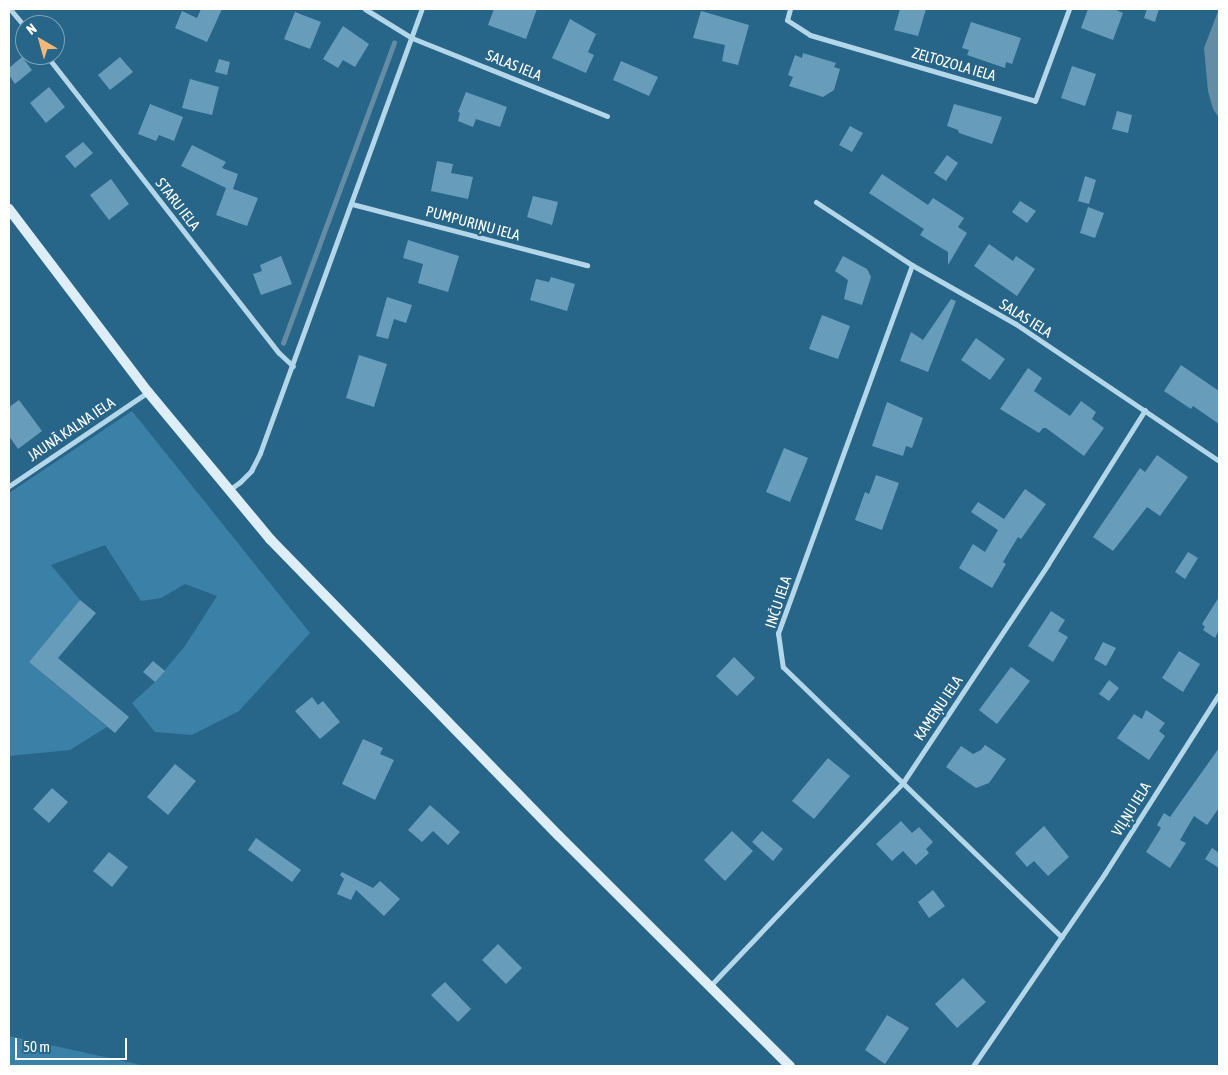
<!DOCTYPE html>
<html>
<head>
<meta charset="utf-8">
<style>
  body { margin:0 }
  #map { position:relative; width:1228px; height:1075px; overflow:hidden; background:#276589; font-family:"Asap Condensed",sans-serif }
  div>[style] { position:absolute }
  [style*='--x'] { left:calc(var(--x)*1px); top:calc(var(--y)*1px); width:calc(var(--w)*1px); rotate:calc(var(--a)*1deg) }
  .green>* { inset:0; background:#3b80a6 }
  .water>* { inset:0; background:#648da5 }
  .stream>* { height:4.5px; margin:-2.25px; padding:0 2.25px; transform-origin:2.25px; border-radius:2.25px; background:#648da5 }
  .building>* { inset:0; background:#679dbb }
  .street>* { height:5px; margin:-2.5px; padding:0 2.5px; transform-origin:2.5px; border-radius:2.5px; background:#b4d6e9 }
  .secondary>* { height:10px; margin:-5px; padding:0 5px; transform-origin:5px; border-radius:5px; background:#deeef8 }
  span { translate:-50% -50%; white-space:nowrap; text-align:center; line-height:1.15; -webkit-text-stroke:5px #276589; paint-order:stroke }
  .street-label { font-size:15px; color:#fff }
  .frame { position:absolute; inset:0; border:10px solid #fff; pointer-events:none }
  .north { position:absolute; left:15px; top:15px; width:50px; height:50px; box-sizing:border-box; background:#276589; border:1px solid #7da3b8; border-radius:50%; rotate:322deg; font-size:14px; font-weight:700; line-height:20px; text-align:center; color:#fff }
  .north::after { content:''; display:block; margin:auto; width:18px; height:22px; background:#f2b879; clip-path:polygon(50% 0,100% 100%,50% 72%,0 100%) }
  .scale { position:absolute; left:15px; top:1038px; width:112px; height:22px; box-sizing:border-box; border:2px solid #fff; border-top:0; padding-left:6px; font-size:15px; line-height:18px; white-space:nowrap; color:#fff; -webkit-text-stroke:4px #276589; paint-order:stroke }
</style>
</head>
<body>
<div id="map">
  <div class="green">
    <div style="clip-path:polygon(132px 411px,310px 633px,239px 711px,192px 735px,155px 732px,132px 703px,155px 682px,185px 646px,217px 596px,185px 584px,161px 598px,141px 601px,105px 545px,51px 565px,80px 600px,29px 662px,107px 727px,70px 750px,9px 756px,9px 493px)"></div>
    <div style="clip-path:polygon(9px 1036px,146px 1066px,9px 1066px)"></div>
  </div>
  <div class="water">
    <div style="clip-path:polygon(1219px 9px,1219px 118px,1213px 109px,1208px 91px,1204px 48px)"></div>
  </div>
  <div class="stream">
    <div style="--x:283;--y:343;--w:320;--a:-69.7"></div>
  </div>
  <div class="building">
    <div style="clip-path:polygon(201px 9px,222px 9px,207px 42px,175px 28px,182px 11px,197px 18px)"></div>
    <div style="clip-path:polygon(494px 9px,537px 9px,526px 39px,488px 25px)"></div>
    <div style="clip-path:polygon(900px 9px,926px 9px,918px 36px,894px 30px)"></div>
    <div style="clip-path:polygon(1088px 9px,1114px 9px,1123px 13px,1113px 40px,1081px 28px)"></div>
    <div style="clip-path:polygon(1147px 9px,1159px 9px,1155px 22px,1144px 18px)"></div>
    <div style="clip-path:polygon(701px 11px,749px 25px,738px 65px,722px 61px,725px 45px,693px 38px)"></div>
    <div style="clip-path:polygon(295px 12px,321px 22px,310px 49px,284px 39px)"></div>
    <div style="clip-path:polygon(570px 19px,596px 34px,588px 52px,594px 55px,586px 73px,552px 58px)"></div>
    <div style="clip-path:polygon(971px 22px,1021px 38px,1012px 64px,1006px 62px,1005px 68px,967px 55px,969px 50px,962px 48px)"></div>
    <div style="clip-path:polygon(343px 26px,369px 44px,355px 67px,343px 60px,338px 68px,323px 59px)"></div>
    <div style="clip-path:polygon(803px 53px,836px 63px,834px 67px,840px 69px,834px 90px,823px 97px,789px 86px,793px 77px,788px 75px,795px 55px,802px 58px)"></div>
    <div style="clip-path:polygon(22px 57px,32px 70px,15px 84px,9px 75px,9px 68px)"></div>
    <div style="clip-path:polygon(120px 57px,133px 72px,110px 90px,98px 75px)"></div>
    <div style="clip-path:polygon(219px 59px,230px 62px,227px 75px,215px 72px)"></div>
    <div style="clip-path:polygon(621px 61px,658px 77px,649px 96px,613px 80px)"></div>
    <div style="clip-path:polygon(1072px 66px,1096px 74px,1085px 106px,1061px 98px)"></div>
    <div style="clip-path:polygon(190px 79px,219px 87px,212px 115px,182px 108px)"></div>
    <div style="clip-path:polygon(49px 87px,65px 107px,46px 123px,30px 103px)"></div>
    <div style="clip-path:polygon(466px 92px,507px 107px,500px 127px,476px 119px,473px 127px,458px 121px,460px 113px,458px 112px)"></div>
    <div style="clip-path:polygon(150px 104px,183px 117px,174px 141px,159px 135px,156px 141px,138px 134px)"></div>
    <div style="clip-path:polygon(954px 104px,1002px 117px,992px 144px,959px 133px,958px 130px,947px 126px)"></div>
    <div style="clip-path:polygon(1117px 111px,1132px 115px,1128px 133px,1112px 129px)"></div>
    <div style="clip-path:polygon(850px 126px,863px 133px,852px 152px,839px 145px)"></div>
    <div style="clip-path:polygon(83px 142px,93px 153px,75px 168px,65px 156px)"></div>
    <div style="clip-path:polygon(192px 145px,226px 162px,222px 168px,238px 174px,233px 189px,258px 198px,247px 226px,216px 215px,226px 188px,181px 166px)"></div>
    <div style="clip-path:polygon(947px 155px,958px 163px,946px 181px,934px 173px)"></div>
    <div style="clip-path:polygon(437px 161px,453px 164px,451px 173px,473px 177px,468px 199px,431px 191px)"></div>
    <div style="clip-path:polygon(882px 174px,928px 205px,933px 198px,964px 218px,958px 227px,967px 233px,948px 265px,948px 252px,920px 235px,924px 229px,869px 193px)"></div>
    <div style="clip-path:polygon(1085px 176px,1096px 180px,1089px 204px,1078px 201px)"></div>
    <div style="clip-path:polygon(111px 179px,129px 204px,109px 220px,90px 195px)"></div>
    <div style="clip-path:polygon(533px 196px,558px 202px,552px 225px,527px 217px)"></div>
    <div style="clip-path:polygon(1020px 201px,1036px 211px,1027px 223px,1012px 212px)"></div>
    <div style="clip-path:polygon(1088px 207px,1104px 213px,1095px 238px,1080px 233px)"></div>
    <div style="clip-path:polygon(408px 240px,459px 256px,448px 292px,418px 283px,423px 264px,403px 258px)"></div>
    <div style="clip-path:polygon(989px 244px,1013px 261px,1016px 256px,1035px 269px,1017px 296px,974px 266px)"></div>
    <div style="clip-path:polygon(281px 256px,292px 284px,261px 295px,253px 274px,262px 271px,260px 265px)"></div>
    <div style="clip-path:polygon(843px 256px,867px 269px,871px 277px,862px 305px,844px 299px,848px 280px,835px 271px)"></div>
    <div style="clip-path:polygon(551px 277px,575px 284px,567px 311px,530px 300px,536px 279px,549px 282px)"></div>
    <div style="clip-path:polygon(387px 297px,412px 305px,406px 323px,394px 319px,388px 339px,376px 336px)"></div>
    <div style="clip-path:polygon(951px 299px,956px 301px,928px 372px,900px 361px,911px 332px,923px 340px)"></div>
    <div style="clip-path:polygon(822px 315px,850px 326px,838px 359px,809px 349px)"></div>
    <div style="clip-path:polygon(976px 338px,1005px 359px,990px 380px,961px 360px)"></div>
    <div style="clip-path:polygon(359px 355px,387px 364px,374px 407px,346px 398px)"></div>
    <div style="clip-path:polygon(1181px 365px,1219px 391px,1219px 424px,1193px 406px,1191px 409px,1164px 391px)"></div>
    <div style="clip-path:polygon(1028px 368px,1042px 378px,1034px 391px,1070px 416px,1081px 401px,1096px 412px,1092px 419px,1104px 428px,1084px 456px,1046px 428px,1043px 428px,1039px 433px,1000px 409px)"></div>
    <div style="clip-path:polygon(19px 400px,42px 431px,18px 449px,9px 436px,9px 407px)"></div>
    <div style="clip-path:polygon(887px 402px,923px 418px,912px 448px,906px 446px,903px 456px,872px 446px)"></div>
    <div style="clip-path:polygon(784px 448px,808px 458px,790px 502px,766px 492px)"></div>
    <div style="clip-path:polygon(1157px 455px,1188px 477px,1160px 516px,1147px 507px,1113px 551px,1093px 537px,1140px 468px,1145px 472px)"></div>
    <div style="clip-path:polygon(876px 475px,899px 483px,882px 530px,855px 520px,865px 492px,869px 494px)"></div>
    <div style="clip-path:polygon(1025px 489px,1046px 504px,1021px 539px,1018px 537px,1003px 562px,1006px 564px,992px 588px,959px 568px,973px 544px,985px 552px,998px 530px,971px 512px,978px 502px,1004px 519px)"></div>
    <div style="clip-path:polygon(1188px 552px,1198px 558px,1185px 579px,1175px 572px)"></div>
    <div style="clip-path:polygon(1219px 597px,1219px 630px,1215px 638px,1203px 630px,1205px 627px,1202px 624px)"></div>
    <div style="clip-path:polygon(80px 600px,96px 613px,58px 658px,129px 717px,115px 733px,29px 662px)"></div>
    <div style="clip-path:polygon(1051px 611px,1065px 620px,1058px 631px,1068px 637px,1053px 662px,1028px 646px)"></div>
    <div style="clip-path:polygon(1103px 642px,1116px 648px,1106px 666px,1094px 659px)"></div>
    <div style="clip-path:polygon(1179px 651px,1200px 664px,1183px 692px,1162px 678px)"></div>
    <div style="clip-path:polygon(734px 657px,755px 678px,737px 696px,716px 676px)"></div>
    <div style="clip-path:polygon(153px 661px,165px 671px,155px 682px,143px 672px)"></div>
    <div style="clip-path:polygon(1011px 667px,1030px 681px,997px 724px,979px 710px)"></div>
    <div style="clip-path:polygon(1109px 680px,1119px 688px,1109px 701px,1099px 694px)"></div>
    <div style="clip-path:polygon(312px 697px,318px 705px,323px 701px,340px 722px,320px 739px,295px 711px)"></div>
    <div style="clip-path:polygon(1146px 710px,1165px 723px,1159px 731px,1165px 736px,1149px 760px,1117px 738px,1134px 714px,1142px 719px)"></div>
    <div style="clip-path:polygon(363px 739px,383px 748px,380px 754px,394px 760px,375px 800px,342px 784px)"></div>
    <div style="clip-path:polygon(985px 745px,1006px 759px,989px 783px,976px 788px,946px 767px,961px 746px,973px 754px,981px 750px)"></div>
    <div style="clip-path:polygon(1219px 748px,1219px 808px,1207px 825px,1194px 816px,1180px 840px,1186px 843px,1170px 868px,1146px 852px,1161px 828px,1157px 825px,1164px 813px,1170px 817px)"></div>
    <div style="clip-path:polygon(828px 758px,850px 776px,814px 819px,792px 801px)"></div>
    <div style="clip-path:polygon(175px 764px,196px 781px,168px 815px,147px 797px)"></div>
    <div style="clip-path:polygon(52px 788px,68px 802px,49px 823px,33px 809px)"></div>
    <div style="clip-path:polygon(430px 805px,460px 832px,448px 845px,433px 831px,422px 842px,408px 830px)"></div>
    <div style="clip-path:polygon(901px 821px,912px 833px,919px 827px,933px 842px,926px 849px,929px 853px,916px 865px,903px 851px,892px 861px,876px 844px)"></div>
    <div style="clip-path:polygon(1044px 826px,1069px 857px,1048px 876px,1034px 861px,1027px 867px,1015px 853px)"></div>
    <div style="clip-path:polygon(732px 831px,753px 851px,725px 881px,704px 860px)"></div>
    <div style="clip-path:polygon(762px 831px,783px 849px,773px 861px,752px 842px)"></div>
    <div style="clip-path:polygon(256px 838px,301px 870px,292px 882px,248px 850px)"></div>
    <div style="clip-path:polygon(1212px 848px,1219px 853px,1219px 868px,1205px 859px)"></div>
    <div style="clip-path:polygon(109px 852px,128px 867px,112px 887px,93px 871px)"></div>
    <div style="clip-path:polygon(342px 872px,373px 888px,380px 881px,400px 899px,384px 916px,356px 890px,351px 900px,337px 894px,344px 879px,340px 875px)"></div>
    <div style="clip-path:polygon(933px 890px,945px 906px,929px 918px,918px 902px)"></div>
    <div style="clip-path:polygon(498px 944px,522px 968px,506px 984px,482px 960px)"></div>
    <div style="clip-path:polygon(963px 978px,986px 1002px,957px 1028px,935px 1004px)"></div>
    <div style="clip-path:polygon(445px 982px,471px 1009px,458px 1022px,431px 995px)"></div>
    <div style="clip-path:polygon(887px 1015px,909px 1028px,885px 1064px,865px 1050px)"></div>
  </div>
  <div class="street">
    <div style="--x:10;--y:9;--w:23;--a:50"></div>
    <div style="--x:365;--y:9;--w:55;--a:31.7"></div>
    <div style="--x:412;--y:38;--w:210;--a:21.8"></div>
    <div style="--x:790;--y:9;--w:11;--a:105"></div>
    <div style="--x:787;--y:20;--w:27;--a:33"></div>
    <div style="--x:810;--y:35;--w:234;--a:16.3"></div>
    <div style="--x:1035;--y:101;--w:98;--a:-69.7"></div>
    <div style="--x:46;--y:55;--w:378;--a:52"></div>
    <div style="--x:279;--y:353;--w:19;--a:43"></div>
    <div style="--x:816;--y:202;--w:115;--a:33.3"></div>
    <div style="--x:912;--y:265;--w:120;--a:29.6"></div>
    <div style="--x:1016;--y:324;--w:245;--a:34"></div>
    <div style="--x:352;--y:204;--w:243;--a:14.6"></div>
    <div style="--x:912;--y:265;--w:392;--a:110"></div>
    <div style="--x:778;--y:633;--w:34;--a:82"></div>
    <div style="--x:783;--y:667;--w:388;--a:44.1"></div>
    <div style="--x:9;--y:486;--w:168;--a:-34.1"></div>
    <div style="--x:229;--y:490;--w:14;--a:-36"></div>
    <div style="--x:240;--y:482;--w:16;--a:-45"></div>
    <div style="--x:251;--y:471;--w:20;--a:-63"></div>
    <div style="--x:260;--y:453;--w:473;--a:-70"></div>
    <div style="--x:710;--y:986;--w:279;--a:-46.5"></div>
    <div style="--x:902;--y:784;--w:264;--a:-56.4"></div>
    <div style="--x:1048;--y:564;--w:182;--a:-57.8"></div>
    <div style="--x:973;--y:1066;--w:234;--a:-55.6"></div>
    <div style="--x:1105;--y:873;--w:212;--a:-57.5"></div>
  </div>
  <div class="secondary">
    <div style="--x:9;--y:209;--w:230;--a:52.8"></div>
    <div style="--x:148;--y:392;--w:191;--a:50.3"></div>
    <div style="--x:270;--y:539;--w:414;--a:45.8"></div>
    <div style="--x:559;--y:836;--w:326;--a:44.9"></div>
  </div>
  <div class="street-label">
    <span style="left:954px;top:64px;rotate:16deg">ZELTOZOLA IELA</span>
    <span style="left:514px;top:65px;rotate:22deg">SALAS IELA</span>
    <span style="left:178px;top:204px;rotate:52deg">STARU IELA</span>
    <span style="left:473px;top:223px;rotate:15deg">PUMPURIŅU IELA</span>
    <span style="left:1026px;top:318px;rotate:32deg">SALAS IELA</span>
    <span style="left:71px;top:429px;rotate:-34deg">JAUNĀ KALNA IELA</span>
    <span style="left:778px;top:602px;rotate:-72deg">INČU IELA</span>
    <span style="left:938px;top:708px;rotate:-56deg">KAMEŅU IELA</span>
    <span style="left:1131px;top:809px;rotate:-58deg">VIĻŅU IELA</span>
  </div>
  <div class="frame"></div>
  <div class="north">N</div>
  <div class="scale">50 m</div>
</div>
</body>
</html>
